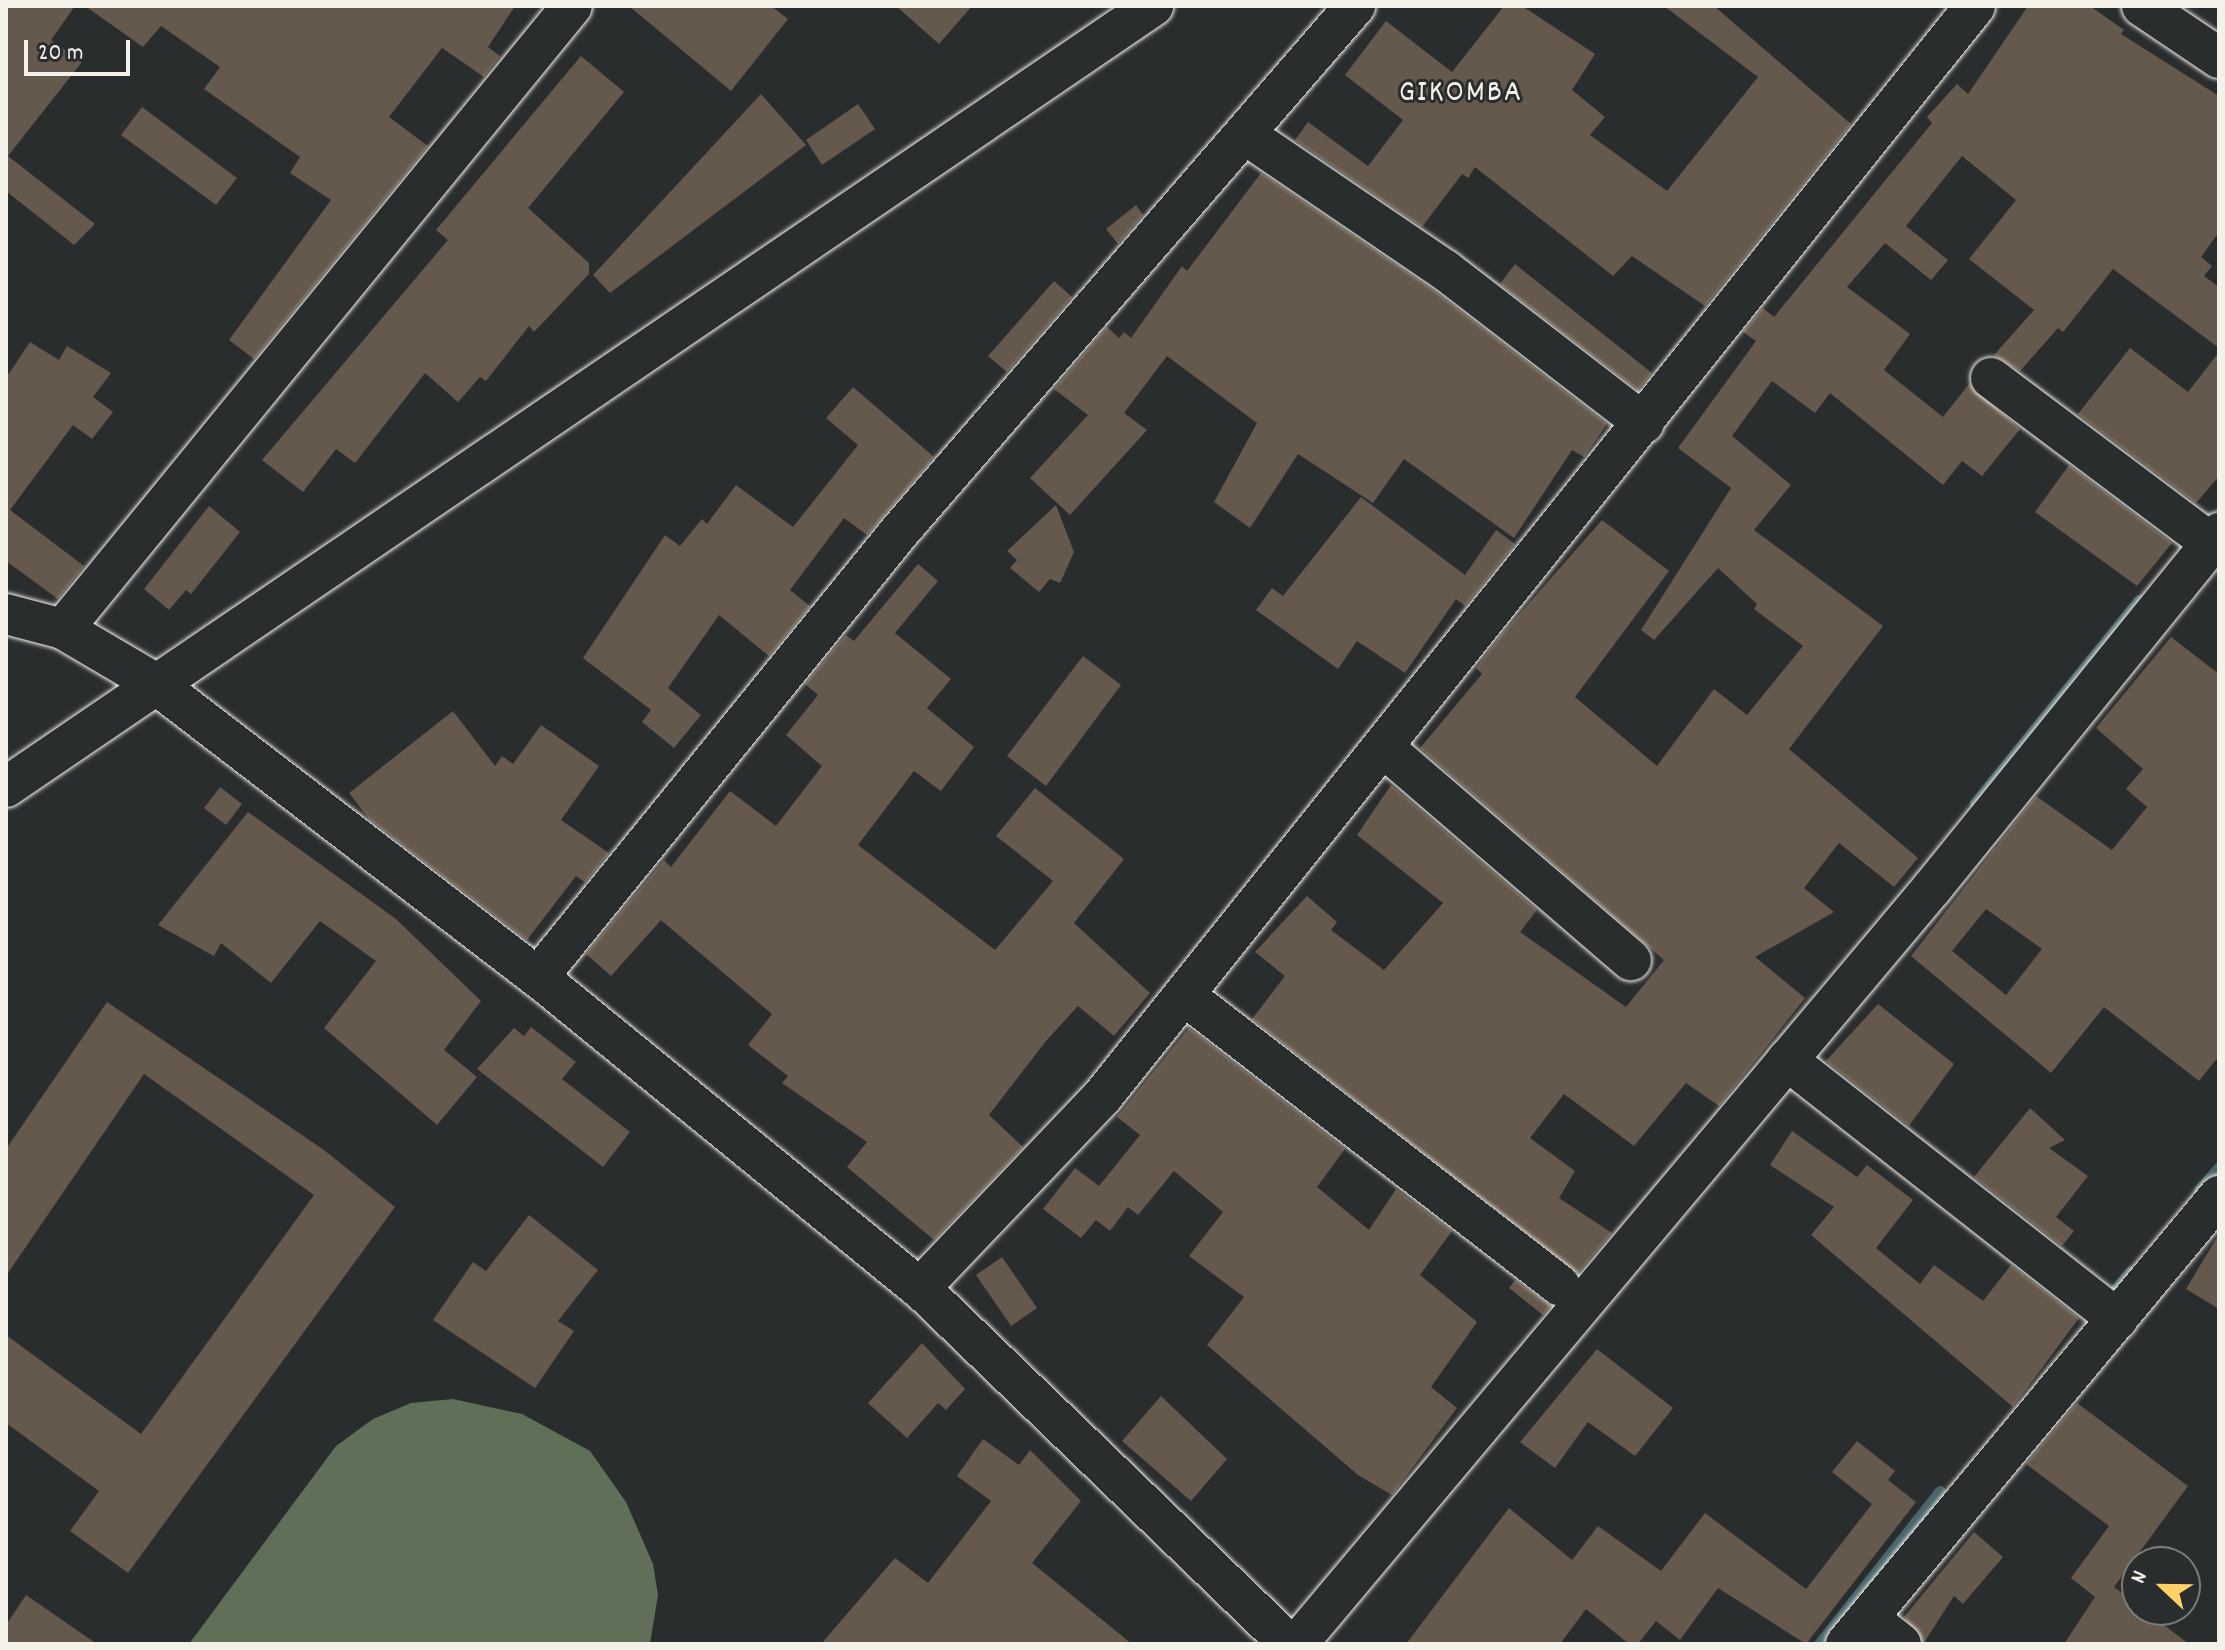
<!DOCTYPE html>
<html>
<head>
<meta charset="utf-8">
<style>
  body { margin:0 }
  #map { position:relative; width:2225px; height:1650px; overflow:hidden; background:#2a2d2e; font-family:Dekko,sans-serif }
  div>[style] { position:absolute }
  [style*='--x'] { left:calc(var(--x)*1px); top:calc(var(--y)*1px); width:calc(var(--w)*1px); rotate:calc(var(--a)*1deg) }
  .green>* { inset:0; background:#606f57 }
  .stream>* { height:11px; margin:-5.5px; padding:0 5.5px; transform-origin:5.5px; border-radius:5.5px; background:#49666d }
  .building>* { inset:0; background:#65584c }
  .roads { filter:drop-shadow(0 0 2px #f4f1e8) drop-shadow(0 0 2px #f4f1e8) }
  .street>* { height:40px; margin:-20px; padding:0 20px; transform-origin:20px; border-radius:20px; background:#2a2d2e }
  span { translate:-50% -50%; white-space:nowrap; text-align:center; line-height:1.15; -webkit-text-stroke:6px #2a2d2e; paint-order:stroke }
  .quarter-label { font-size:32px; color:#f4f1e8; letter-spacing:2px }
  .frame { position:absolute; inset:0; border:8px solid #f4f1e8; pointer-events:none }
  .north { position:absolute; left:2121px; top:1546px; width:80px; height:80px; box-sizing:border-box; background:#2a2d2e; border:2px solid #7b7b78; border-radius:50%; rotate:292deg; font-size:22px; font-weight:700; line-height:32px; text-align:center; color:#f4f1e8 }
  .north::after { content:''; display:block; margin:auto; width:28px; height:36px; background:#ffd166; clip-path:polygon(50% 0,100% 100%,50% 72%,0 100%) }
  .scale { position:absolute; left:24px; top:40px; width:106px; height:36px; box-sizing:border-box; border:4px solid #f4f1e8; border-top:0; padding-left:10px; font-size:24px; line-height:28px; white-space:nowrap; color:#f4f1e8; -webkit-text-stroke:6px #2a2d2e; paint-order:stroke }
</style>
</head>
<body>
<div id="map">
  <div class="green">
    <div style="clip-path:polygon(453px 1399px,522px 1414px,590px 1451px,626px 1502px,653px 1564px,658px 1595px,650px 1644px,189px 1644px,336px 1446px,373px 1419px,411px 1403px)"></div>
  </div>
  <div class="stream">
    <div style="--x:1975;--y:803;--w:261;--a:-51.1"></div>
    <div style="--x:2199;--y:1190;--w:30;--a:-49"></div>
    <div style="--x:2108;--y:1298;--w:35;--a:-50"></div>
    <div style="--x:1819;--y:1644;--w:195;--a:-51.7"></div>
  </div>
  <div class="building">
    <div style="clip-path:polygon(6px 6px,75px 6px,51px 40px,82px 62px,8px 156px,95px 224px,74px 245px,6px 191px)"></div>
    <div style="clip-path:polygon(85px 6px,515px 6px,488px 47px,500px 56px,484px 77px,442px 48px,389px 117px,428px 146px,254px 359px,229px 340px,331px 200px,290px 173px,300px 157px,204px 89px,220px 67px,161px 26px,143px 47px)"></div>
    <div style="clip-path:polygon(629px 6px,771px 6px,788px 19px,731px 91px)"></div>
    <div style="clip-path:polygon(896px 6px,972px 6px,939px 44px)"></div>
    <div style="clip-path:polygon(1504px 6px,1522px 6px,1595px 54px,1572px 90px,1605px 117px,1590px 135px,1667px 191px,1758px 77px,1664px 6px,1714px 6px,1851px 124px,1705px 306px,1632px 256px,1613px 276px,1475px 167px,1468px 178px,1462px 174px,1422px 227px,1295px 140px,1308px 122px,1368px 166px,1403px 120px,1345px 75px,1386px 21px,1452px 72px)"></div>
    <div style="clip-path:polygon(2028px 6px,2090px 6px,2124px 30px,2121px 34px,2219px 96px,2219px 232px,2201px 257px,2212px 266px,2204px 276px,2219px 287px,2219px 348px,2113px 269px,2063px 332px,2058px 328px,2020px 371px,1994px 355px,2034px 310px,1969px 259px,2016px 200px,1962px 156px,1906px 226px,1948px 260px,1931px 280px,1885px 243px,1847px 287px,1910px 334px,1884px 370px,1943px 417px,1969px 384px,2020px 429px,1982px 476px,1962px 461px,1943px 485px,1830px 393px,1815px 413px,1772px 381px,1732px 436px,1791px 485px,1754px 530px,1883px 626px,1789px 749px,1918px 858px,1894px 887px,1839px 843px,1804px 888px,1834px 912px,1755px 957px,1805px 998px,1719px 1106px,1686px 1083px,1634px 1146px,1564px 1094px,1530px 1138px,1575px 1171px,1559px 1198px,1612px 1233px,1578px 1273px,1252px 1019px,1285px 976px,1255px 952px,1307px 896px,1337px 922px,1331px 930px,1384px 970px,1443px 903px,1357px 835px,1391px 785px,1537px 910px,1520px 932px,1626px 1007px,1664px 960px,1420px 748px,1482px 674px,1476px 668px,1502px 634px,1602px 520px,1669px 571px,1575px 697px,1657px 766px,1714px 689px,1747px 715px,1803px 646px,1754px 609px,1757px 604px,1718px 568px,1654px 640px,1641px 630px,1731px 488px,1678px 448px,1756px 341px,1743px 332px,1763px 308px,1774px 317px,1932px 123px,1927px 117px,1957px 84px,1968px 94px)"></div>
    <div style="clip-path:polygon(581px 56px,624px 92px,528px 208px,589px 263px,589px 274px,534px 332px,529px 326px,486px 381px,480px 377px,458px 402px,425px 373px,355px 463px,336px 449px,303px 492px,262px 460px,448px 240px,436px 230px)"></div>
    <div style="clip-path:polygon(761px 94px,806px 145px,610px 293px,593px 275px)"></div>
    <div style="clip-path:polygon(858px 104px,875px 129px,822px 165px,806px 140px)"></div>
    <div style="clip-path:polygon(142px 107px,237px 178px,216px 205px,121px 135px)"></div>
    <div style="clip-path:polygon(1261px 173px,1432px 289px,1607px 424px,1584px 457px,1572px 450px,1514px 538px,1404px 459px,1373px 503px,1298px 454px,1250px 528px,1214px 502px,1257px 423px,1167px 356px,1124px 413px,1147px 430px,1070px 515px,1030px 478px,1088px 415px,1054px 389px,1107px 327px,1119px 338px,1124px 332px,1131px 338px,1182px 266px,1187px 271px)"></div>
    <div style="clip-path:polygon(1136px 205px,1143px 215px,1118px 244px,1106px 229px)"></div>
    <div style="clip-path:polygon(1515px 264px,1652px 373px,1638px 390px,1500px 284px)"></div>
    <div style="clip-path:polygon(1054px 281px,1072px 297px,1007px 372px,988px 356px)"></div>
    <div style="clip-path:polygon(30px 342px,59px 360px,67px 346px,111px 373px,93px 397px,113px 412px,92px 439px,73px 425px,10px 510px,84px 566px,58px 599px,6px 561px,6px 378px)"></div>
    <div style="clip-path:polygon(2130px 348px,2188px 392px,2219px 352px,2219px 476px,2196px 503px,2078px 414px)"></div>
    <div style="clip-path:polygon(853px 387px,934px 457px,867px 535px,844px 518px,790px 590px,810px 606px,769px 656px,719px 615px,668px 688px,701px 715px,674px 748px,642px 722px,651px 710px,583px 658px,665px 535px,680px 546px,702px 519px,707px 524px,736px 485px,793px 527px,858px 445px,826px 418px)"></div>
    <div style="clip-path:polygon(2069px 465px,2172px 543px,2137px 586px,2035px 512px)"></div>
    <div style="clip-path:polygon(1361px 497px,1465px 575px,1496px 530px,1515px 544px,1465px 606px,1456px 599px,1405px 673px,1357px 641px,1338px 669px,1256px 610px,1272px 588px,1283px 596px)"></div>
    <div style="clip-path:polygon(1056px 505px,1074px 552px,1060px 583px,1050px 579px,1039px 592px,1010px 568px,1017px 560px,1007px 551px)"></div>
    <div style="clip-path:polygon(209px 506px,240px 532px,191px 594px,186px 590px,169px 610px,144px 589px)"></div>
    <div style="clip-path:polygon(918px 564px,938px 581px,895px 633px,951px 679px,927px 708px,974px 747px,941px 791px,914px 771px,858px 845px,995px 950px,1053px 881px,996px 836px,1035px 788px,1124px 859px,1074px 923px,1150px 993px,1114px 1036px,1078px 1006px,1046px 1041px,989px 1115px,1023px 1147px,934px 1240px,847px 1167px,867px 1142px,782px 1083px,788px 1076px,748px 1045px,772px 1014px,661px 920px,611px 976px,586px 954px,664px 860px,671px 867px,730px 791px,776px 826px,822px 766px,786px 735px,818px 695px,805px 684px,846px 635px,854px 641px)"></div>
    <div style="clip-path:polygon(evenodd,2171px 637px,2219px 674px,2219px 1056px,2199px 1081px,2104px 1007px,2051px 1073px,1911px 956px,2036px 796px,2112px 850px,2147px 807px,2126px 789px,2143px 769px,2096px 728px,2171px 637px,1986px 909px,2042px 949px,2006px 995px,1952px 951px,1986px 909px)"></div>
    <div style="clip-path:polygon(1083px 656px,1121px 685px,1046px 786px,1007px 756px)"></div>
    <div style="clip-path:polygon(453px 711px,495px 766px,502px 756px,513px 764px,541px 725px,599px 766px,561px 820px,609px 853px,585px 882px,576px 876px,527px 940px,369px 819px,349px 793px)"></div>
    <div style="clip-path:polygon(220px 787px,242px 804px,226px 825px,204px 808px)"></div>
    <div style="clip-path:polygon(248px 812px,396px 919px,481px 1001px,444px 1050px,477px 1077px,437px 1125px,324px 1028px,376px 961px,320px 921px,271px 983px,221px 943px,214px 956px,158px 925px)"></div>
    <div style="clip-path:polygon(107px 1002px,324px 1150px,395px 1207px,128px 1573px,70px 1531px,99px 1491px,6px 1423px,6px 1335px,141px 1434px,314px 1195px,144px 1074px,6px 1276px,6px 1149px)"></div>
    <div style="clip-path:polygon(1878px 1004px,1954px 1064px,1909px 1126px,1826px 1061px)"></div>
    <div style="clip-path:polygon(531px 1027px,576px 1062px,562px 1079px,630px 1132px,603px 1167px,477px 1069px,514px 1028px,524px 1036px)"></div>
    <div style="clip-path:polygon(1189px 1028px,1345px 1149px,1317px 1187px,1369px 1230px,1396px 1189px,1452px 1231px,1420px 1275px,1477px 1322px,1431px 1387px,1457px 1408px,1392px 1495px,1358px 1475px,1207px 1345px,1244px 1297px,1189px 1256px,1223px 1212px,1174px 1171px,1138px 1215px,1128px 1207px,1110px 1231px,1096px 1220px,1081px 1238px,1043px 1209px,1075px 1168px,1099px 1186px,1140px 1135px,1117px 1117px)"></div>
    <div style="clip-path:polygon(2030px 1108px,2065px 1140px,2049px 1148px,2088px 1176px,2056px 1217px,2074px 1231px,2062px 1246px,1974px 1177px)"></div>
    <div style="clip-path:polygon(1792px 1131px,1857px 1177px,1867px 1165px,1913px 1200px,1876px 1248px,1920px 1284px,1934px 1265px,1983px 1301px,2011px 1265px,2079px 1318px,2013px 1407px,1811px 1235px,1834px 1207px,1770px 1165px)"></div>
    <div style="clip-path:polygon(529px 1215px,598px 1270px,558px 1321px,574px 1331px,535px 1388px,433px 1320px,473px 1262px,486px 1271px)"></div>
    <div style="clip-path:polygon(2219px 1234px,2219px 1309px,2186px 1289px)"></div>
    <div style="clip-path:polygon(1002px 1257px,1037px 1308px,1011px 1326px,976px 1275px)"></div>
    <div style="clip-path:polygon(1515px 1280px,1551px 1306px,1543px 1315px,1509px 1288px)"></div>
    <div style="clip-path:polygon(922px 1343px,965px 1389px,946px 1410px,938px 1403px,907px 1438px,868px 1403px)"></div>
    <div style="clip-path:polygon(1597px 1349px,1673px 1408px,1635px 1456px,1588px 1422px,1555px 1468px,1520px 1442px)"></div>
    <div style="clip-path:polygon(1161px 1396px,1227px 1459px,1191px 1501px,1122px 1441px)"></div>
    <div style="clip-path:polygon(2077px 1403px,2188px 1486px,2114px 1587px,2189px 1644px,2064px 1644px,2095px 1597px,2071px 1578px,2109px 1526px,2026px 1464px)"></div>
    <div style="clip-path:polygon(983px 1439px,1019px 1465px,1030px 1450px,1081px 1501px,1032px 1563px,1132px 1644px,821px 1644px,895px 1558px,928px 1583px,991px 1501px,957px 1476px)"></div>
    <div style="clip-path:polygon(1857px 1441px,1895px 1471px,1888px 1480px,1916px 1502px,1806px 1644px,1718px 1588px,1680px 1640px,1656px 1621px,1638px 1644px,1629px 1644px,1586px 1609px,1560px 1644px,1406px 1644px,1509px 1508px,1572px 1560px,1598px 1526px,1661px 1571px,1705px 1513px,1806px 1589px,1872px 1504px,1832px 1472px)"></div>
    <div style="clip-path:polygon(1974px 1532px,2003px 1557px,1963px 1604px,1954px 1596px,1923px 1644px,1904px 1617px)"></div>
    <div style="clip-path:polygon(26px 1595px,97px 1644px,6px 1644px,6px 1625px)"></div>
  </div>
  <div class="roads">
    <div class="street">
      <div style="--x:2142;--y:6;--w:93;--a:34"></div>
      <div style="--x:1246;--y:135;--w:240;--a:34.2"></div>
      <div style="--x:1445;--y:270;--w:251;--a:37.6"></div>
      <div style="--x:1991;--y:378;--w:275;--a:36.9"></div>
      <div style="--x:6;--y:614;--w:59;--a:14.7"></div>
      <div style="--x:63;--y:629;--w:104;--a:30.5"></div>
      <div style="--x:153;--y:682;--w:485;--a:37.5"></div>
      <div style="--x:538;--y:977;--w:493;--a:39.2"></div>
      <div style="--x:920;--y:1288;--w:513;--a:43.97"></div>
      <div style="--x:63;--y:629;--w:804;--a:-50.75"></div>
      <div style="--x:1383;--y:747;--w:327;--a:40.7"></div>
      <div style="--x:6;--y:787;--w:1388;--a:-34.25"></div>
      <div style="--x:538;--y:977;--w:574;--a:-50.94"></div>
      <div style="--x:900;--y:531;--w:695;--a:-49.09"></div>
      <div style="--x:1184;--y:995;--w:475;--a:37.7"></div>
      <div style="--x:1787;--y:1060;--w:420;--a:38.1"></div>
      <div style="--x:920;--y:1288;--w:264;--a:-46.4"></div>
      <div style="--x:1102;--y:1097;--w:1397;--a:-51.33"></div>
      <div style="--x:1868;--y:1618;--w:42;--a:38.2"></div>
      <div style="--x:1297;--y:1644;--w:987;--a:-49.97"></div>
      <div style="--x:1932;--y:888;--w:457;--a:-51"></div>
      <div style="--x:1846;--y:1644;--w:583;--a:-50.22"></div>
    </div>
  </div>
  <div class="quarter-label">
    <span style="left:1461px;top:94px">GIKOMBA</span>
  </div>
  <div class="frame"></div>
  <div class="north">N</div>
  <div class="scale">20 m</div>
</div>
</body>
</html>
